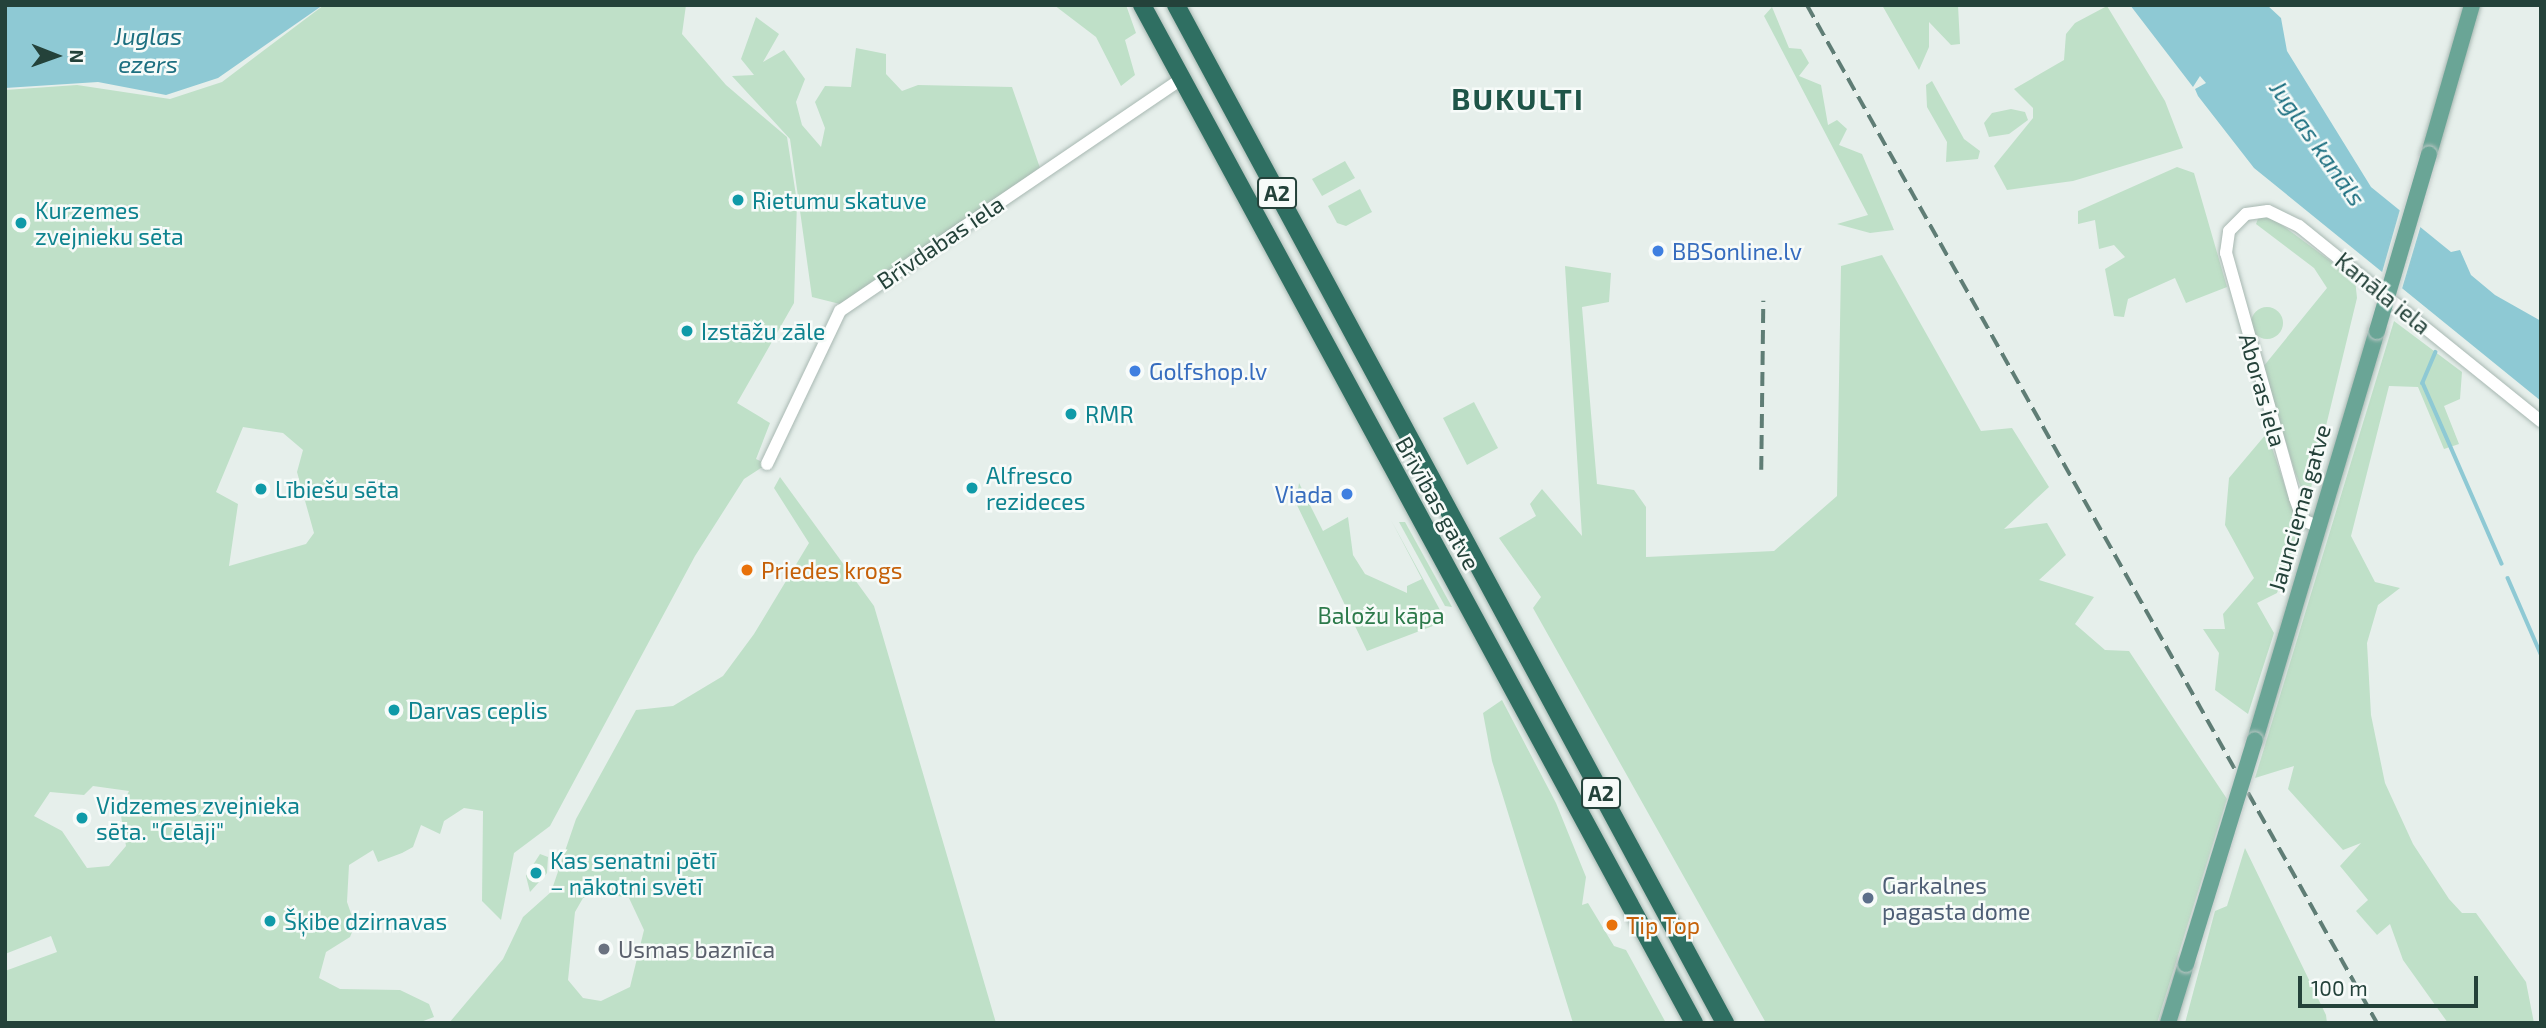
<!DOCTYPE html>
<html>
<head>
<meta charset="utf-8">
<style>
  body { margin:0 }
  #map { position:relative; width:2546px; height:1028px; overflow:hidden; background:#e6efeb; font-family:"Exo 2",sans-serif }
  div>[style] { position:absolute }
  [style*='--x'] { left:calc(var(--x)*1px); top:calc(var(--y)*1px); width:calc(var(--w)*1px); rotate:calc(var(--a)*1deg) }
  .green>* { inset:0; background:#bfe0c8 }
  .round { border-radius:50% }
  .water>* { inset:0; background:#8ec9d4 }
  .pier>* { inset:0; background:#e6efeb }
  .stream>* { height:3.5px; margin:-1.75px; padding:0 1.75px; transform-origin:1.75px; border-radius:1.75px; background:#8ec9d4 }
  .roads { filter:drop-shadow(0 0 2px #a8b8b2) drop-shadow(0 0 2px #a8b8b2) }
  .minor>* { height:12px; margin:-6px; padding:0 6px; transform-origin:6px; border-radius:6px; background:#fff }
  .major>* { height:16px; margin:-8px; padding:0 8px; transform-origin:8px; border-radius:8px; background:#6aa596 }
  .highway>* { height:18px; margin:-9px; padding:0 9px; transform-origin:9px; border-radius:9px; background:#2f6f62 }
  .rail>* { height:3.5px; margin-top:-1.75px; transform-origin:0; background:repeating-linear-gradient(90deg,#5f7d75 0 14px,transparent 0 21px) }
  .bridges { filter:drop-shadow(0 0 2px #c2cac8) drop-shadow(0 0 2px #c2cac8) }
  .major-bridge>* { height:16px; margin:-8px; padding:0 8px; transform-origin:8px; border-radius:8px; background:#6aa596 }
  .dots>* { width:19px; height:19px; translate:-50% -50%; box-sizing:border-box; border:4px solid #f7fbf9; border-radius:50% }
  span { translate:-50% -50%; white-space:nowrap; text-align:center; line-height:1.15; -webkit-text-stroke:5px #f7fbf9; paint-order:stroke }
  .shield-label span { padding:2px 5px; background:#f7fbf9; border:2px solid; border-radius:5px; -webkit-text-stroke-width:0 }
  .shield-label { font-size:21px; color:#24423a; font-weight:700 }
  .culture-label { font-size:23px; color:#0d838f }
  .left { translate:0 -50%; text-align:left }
  .street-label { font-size:23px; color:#24423a }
  .shop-label { font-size:23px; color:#366cbe }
  .right { translate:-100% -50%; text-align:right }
  .food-label { font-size:23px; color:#c56008 }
  .park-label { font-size:23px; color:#2d7a4b }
  .service-label { font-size:23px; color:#4e5e75 }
  .worship-label { font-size:23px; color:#5b616d }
  .water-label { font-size:24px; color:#1c6f80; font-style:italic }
  .district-label { font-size:30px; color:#1f5548; font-weight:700; letter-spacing:2px }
  .frame { position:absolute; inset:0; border:7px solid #24423a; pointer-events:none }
  .north { position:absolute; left:21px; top:21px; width:70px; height:70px; -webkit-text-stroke:5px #f7fbf9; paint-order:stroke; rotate:91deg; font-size:19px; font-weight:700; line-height:28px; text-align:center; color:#24423a }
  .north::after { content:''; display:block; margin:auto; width:24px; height:32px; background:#24423a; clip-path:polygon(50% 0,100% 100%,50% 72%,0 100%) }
  .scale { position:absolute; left:2298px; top:976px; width:180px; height:32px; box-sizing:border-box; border:4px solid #24423a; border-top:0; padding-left:9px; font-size:21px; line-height:24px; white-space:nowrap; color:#24423a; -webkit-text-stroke:5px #f7fbf9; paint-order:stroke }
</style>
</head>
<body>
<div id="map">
  <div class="green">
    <div style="clip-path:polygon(evenodd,324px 5px,686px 5px,682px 34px,726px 85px,787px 137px,797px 202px,794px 303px,737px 403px,770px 423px,756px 459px,767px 464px,744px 479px,695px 556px,550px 826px,514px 853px,501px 920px,482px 901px,483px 811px,464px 808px,444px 821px,440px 834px,421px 825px,413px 847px,402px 853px,378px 862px,373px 850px,349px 865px,347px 902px,355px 925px,350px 937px,326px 952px,319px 978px,340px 989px,400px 990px,429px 1004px,434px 1017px,418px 1023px,5px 1023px,5px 971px,57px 952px,51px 936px,5px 954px,5px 90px,77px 85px,170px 99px,222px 82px,324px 5px,243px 427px,283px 433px,303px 450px,297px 472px,314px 533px,306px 544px,229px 566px,238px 504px,216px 492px,243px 427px,324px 5px,93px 786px,129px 791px,120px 810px,126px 846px,109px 866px,87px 868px,62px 831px,34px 816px,50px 792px,84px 795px,93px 786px)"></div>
    <div style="clip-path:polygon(1054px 5px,1126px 5px,1136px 33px,1125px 40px,1135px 75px,1121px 86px,1096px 37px)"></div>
    <div style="clip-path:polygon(1882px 5px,1958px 5px,1960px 44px,1951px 45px,1929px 22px,1929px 47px,1919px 70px)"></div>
    <div style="clip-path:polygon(2107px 6px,2165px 101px,2183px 148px,2073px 181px,2007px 190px,1994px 166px,2033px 118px,2033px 108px,2014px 89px,2064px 60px,2066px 34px,2075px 23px)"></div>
    <div style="clip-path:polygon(1772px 7px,1789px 48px,1801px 49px,1809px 63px,1799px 76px,1821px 85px,1828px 125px,1837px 120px,1847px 129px,1839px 145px,1862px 154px,1894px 230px,1870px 233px,1837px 224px,1868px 215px,1764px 16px)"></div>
    <div style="clip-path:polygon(756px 17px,779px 34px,763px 62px,784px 50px,805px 79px,796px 102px,802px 125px,821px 147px,825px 128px,815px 102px,825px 86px,851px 87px,856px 48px,886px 54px,886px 74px,902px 91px,918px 85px,1012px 87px,1040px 168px,840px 304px,812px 297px,790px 139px,732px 76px,754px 75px,741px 59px)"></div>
    <div style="clip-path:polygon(1932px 81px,1964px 139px,1980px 151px,1978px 159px,1946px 162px,1947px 142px,1927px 107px,1926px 85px)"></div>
    <div style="clip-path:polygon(2011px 109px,2025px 112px,2028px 120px,2009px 134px,1989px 137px,1984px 123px,1992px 113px)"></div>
    <div style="clip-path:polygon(1345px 161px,1355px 178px,1322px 196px,1312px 179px)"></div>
    <div style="clip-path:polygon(2177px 167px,2194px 173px,2227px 287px,2186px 303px,2175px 278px,2128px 299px,2124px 317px,2114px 316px,2105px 269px,2125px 257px,2114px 245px,2099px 249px,2095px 220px,2078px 224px,2078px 211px)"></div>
    <div style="clip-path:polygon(1360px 189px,1372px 212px,1346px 226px,1337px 223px,1328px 206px)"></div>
    <div style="clip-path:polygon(2259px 216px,2275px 220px,2355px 279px,2357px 298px,2310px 492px,2303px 493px,2294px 469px,2263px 367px,2327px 288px,2314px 268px,2256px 224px)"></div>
    <div style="clip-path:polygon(1882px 255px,1981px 431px,2012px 428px,2049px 487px,2004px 529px,2047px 523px,2066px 555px,2039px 580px,2094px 597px,2075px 624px,2105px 650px,2129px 651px,2227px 799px,2157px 1023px,1766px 1023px,1533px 608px,1541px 597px,1499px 538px,1536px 516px,1530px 504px,1542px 489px,1582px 536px,1565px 266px,1611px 273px,1609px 302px,1582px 307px,1597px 484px,1634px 490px,1646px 507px,1646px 557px,1774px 551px,1837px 496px,1841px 266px)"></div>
    <div class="round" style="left:2251px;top:307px;width:32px;height:32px"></div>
    <div style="clip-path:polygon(2394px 321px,2462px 372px,2460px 399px,2444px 406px,2459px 444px,2444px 449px,2418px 387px,2389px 386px,2351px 536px,2375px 582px,2400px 588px,2378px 605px,2367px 643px,2371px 715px,2385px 783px,2413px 844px,2449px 899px,2462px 913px,2476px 913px,2526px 982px,2534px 1023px,2448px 1023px,2403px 960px,2390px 924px,2377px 935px,2356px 911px,2368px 900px,2340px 866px,2361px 843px,2343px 850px,2288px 789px,2294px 766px,2255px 778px)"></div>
    <div style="clip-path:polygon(1474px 402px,1498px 448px,1467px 465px,1443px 418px)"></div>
    <div style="clip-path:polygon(2267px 433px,2300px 531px,2277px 593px,2257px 603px,2274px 633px,2248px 714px,2215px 690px,2219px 653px,2203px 629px,2225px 629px,2223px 614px,2254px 578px,2225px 525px,2229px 478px)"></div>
    <div style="clip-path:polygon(evenodd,780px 477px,874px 606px,996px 1023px,449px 1023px,503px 959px,523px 917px,551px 892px,576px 819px,636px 710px,673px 706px,723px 676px,754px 634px,809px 543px,774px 488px,780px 477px,597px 892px,629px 898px,644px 930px,630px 987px,601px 1001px,583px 998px,568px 980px,575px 912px,583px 898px,597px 892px)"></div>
    <div style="clip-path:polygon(1299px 483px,1323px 531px,1348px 517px,1353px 555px,1365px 574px,1407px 593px,1407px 586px,1422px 579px,1391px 520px,1446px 621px,1367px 651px,1296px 503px)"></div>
    <div style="clip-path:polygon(1399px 522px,1405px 522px,1452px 607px,1445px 606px)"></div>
    <div style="clip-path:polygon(1502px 700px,1556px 803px,1586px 877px,1582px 905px,1588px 903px,1614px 946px,1626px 950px,1666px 1023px,1573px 1023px,1492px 761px,1483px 713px)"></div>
    <div style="clip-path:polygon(2245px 848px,2326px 1015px,2327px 1023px,2185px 1023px,2215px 911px,2227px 906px)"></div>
    <div style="clip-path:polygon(540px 854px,548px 857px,547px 873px,530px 892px,526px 876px)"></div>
  </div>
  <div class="water">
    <div style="clip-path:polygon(5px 5px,323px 5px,218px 78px,166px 95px,98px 82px,5px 88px)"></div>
    <div style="clip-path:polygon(2130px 5px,2267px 5px,2281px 18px,2287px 51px,2371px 187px,2451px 252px,2460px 250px,2471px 275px,2495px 295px,2541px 321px,2541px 401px,2254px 168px,2198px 96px,2195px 89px,2206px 83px,2200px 76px,2193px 87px)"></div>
  </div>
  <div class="pier">
    <div style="clip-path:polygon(2401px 206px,2421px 225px,2401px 292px,2381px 276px)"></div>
  </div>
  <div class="stream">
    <div style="--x:2436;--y:352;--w:34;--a:113"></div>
    <div style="--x:2423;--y:383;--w:197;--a:66.4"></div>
    <div style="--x:2508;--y:578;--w:83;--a:66.5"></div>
  </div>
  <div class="roads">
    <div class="minor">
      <div style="--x:767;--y:464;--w:170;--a:-64.5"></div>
      <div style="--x:840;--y:311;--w:412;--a:-34.2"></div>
      <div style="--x:2317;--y:526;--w:15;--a:-157"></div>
      <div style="--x:2303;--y:520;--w:23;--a:-110"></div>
      <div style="--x:2295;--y:498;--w:255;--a:-105.7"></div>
      <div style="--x:2226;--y:253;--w:22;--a:-82"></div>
      <div style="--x:2229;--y:231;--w:24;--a:-45"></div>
      <div style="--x:2246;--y:214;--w:22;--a:-8"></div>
      <div style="--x:2268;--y:211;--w:34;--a:26"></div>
      <div style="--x:2299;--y:226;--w:311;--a:38.9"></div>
    </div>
    <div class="major">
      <div style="--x:2429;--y:154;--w:155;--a:-73.9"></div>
      <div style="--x:2255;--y:740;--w:427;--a:-73.4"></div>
      <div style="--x:2168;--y:1023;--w:62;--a:-73"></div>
    </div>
    <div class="highway">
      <div style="--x:1142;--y:5;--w:1158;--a:61.53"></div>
      <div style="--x:1176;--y:5;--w:1157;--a:61.66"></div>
    </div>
  </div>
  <div class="rail">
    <div style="--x:1807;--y:5;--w:1167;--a:60.75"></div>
    <div style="--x:1761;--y:470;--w:169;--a:-89.3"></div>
  </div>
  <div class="bridges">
    <div class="major-bridge">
      <div style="--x:2377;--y:331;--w:184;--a:-73.6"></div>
      <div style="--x:2186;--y:964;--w:234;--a:-72.9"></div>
    </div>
  </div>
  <div class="dots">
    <div style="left:738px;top:200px;background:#0f9aa8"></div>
    <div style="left:21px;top:223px;background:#0f9aa8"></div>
    <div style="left:1658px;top:251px;background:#3f7fe0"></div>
    <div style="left:687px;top:331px;background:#0f9aa8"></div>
    <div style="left:1135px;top:371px;background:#3f7fe0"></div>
    <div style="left:1071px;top:414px;background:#0f9aa8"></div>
    <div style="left:972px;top:488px;background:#0f9aa8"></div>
    <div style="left:261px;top:489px;background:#0f9aa8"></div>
    <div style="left:1347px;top:494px;background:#3f7fe0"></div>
    <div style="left:747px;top:570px;background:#e8710a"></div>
    <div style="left:394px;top:710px;background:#0f9aa8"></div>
    <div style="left:82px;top:818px;background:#0f9aa8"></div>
    <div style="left:536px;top:873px;background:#0f9aa8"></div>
    <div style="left:1868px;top:898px;background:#5c6f8a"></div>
    <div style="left:270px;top:921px;background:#0f9aa8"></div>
    <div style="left:1612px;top:925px;background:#e8710a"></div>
    <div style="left:604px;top:949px;background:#6b7280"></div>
  </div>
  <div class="shield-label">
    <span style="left:1277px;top:193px">A2</span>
    <span style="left:1601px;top:793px">A2</span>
  </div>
  <div class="culture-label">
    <span class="left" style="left:752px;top:200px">Rietumu skatuve</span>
    <span class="left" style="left:35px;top:223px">Kurzemes<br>zvejnieku sēta</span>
    <span class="left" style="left:701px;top:331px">Izstāžu zāle</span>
    <span class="left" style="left:1085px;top:414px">RMR</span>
    <span class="left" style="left:986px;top:488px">Alfresco<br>rezideces</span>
    <span class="left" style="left:275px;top:489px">Lībiešu sēta</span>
    <span class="left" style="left:408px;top:710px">Darvas ceplis</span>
    <span class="left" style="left:96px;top:818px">Vidzemes zvejnieka<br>sēta. "Cēlāji"</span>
    <span class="left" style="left:550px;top:873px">Kas senatni pētī<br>– nākotni svētī</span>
    <span class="left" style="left:284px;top:921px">Šķibe dzirnavas</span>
  </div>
  <div class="street-label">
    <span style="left:940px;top:242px;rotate:-34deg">Brīvdabas iela</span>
    <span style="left:2383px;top:293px;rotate:39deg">Kanāla iela</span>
    <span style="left:2263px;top:390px;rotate:74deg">Aboras iela</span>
    <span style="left:1438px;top:503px;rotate:61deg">Brīvības gatve</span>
    <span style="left:2299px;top:508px;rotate:-74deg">Jaunciema gatve</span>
  </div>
  <div class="shop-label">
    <span class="left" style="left:1672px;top:251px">BBSonline.lv</span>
    <span class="left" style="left:1149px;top:371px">Golfshop.lv</span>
    <span class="right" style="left:1333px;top:494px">Viada</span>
  </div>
  <div class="food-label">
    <span class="left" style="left:761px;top:570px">Priedes krogs</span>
    <span class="left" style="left:1626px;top:925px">Tip Top</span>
  </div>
  <div class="park-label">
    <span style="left:1381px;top:615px">Baložu kāpa</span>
  </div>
  <div class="service-label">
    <span class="left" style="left:1882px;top:898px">Garkalnes<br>pagasta dome</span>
  </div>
  <div class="worship-label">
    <span class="left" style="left:618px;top:949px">Usmas baznīca</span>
  </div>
  <div class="water-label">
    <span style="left:148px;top:50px">Juglas<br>ezers</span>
    <span style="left:2318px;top:143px;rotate:55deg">Juglas kanāls</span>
  </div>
  <div class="district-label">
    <span style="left:1518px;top:98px">BUKULTI</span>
  </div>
  <div class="frame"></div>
  <div class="north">N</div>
  <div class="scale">100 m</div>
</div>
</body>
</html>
